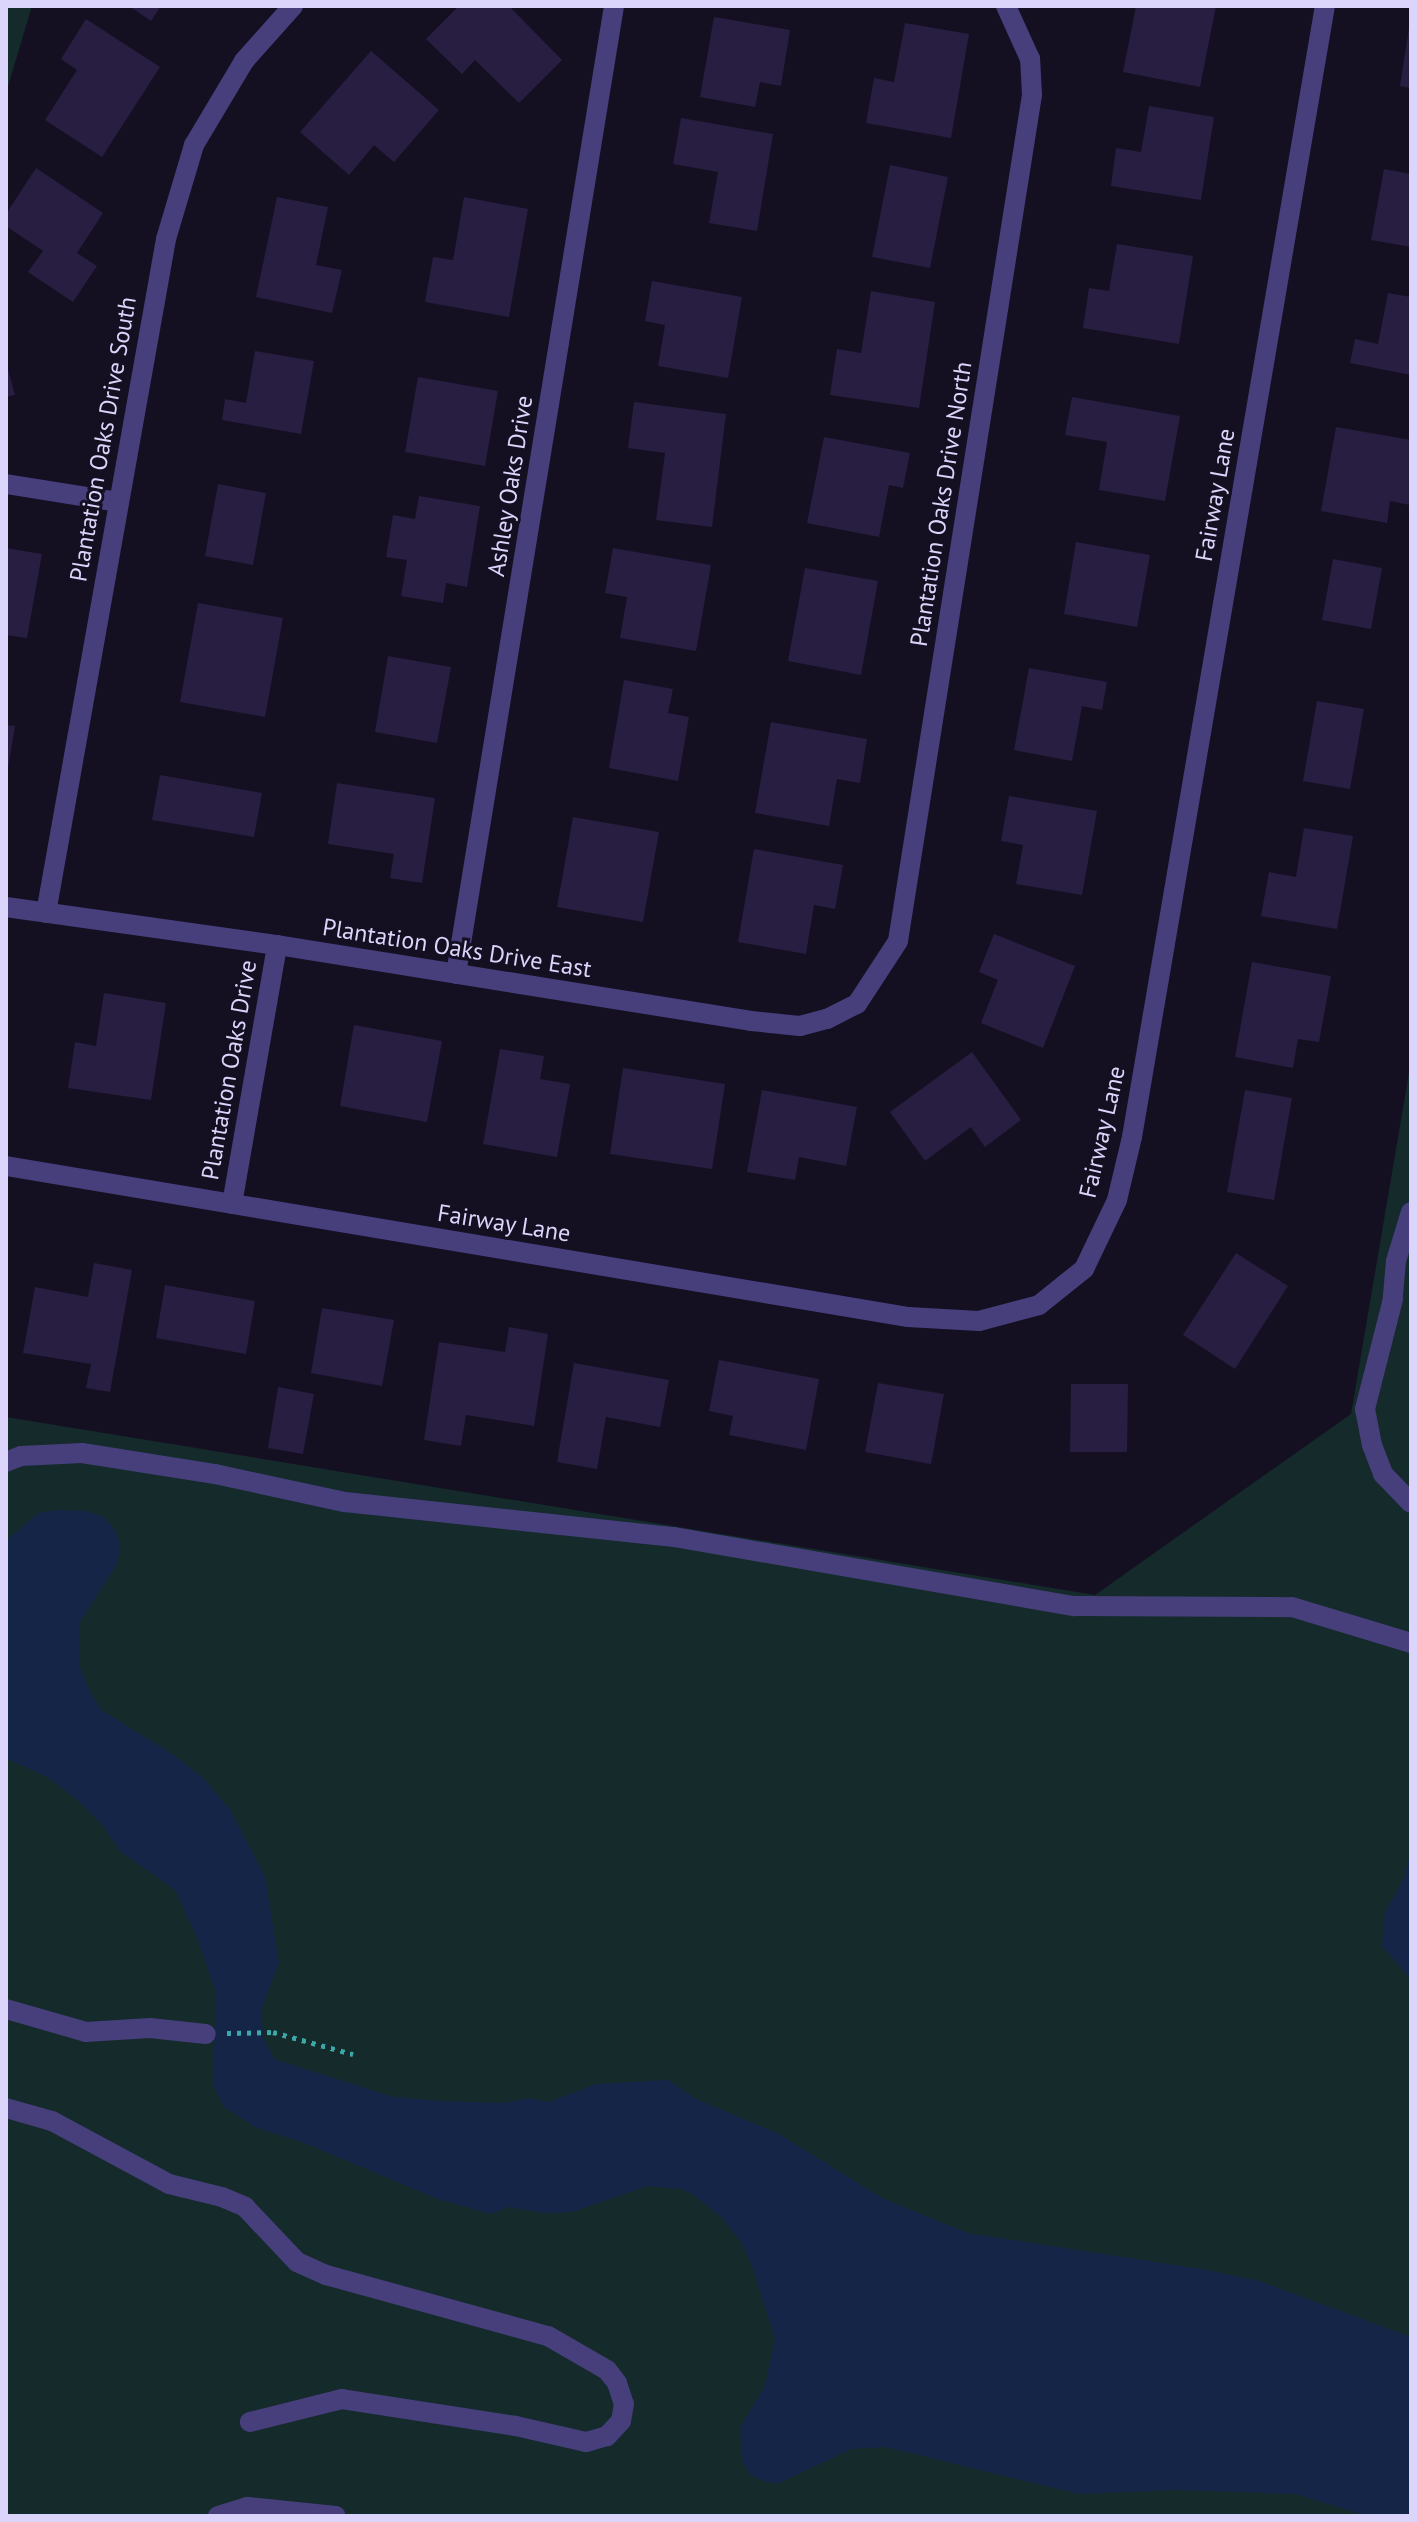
<!DOCTYPE html>
<html>
<head>
<meta charset="utf-8">
<style>
  body { margin:0 }
  #map { position:relative; width:1417px; height:2522px; overflow:hidden; background:#141022; font-family:"PT Sans",sans-serif }
  div>[style] { position:absolute }
  [style*='--x'] { left:calc(var(--x)*1px); top:calc(var(--y)*1px); width:calc(var(--w)*1px); rotate:calc(var(--a)*1deg) }
  .green>* { inset:0; background:#142a2b }
  .water>* { inset:0; background:#142547 }
  .building>* { inset:0; background:#271e41 }
  .path>* { height:5px; margin-top:-2.5px; transform-origin:0; background:repeating-linear-gradient(90deg,#3aa8a9 0 4px,transparent 0 10px) }
  .minor>* { height:20px; margin:-10px; padding:0 10px; transform-origin:10px; border-radius:10px; background:#463f7c }
  span { translate:-50% -50%; white-space:nowrap; text-align:center; line-height:1.15; -webkit-text-stroke:6px #141022; paint-order:stroke }
  .street-label { font-size:24px; color:#dcd5fb }
  .frame { position:absolute; inset:0; border:8px solid #dcd5fb; pointer-events:none }
</style>
</head>
<body>
<div id="map">
  <div class="green">
    <div style="clip-path:polygon(6px 6px,32px 6px,6px 93px)"></div>
    <div style="clip-path:polygon(1411px 1061px,1411px 2516px,6px 2516px,6px 1417px,1095px 1595px,1351px 1414px)"></div>
  </div>
  <div class="water">
    <div style="clip-path:polygon(61px 1510px,87px 1511px,104px 1517px,116px 1531px,120px 1548px,117px 1564px,80px 1622px,79px 1664px,89px 1690px,101px 1710px,174px 1755px,204px 1779px,231px 1811px,265px 1877px,279px 1962px,261px 2011px,264px 2039px,274px 2059px,393px 2097px,441px 2101px,505px 2103px,528px 2098px,548px 2102px,597px 2084px,668px 2080px,696px 2099px,779px 2134px,882px 2198px,968px 2233px,1207px 2270px,1259px 2281px,1411px 2337px,1411px 2516px,1364px 2515px,1296px 2494px,1175px 2490px,1079px 2494px,886px 2447px,851px 2449px,779px 2483px,766px 2482px,750px 2474px,743px 2463px,740px 2427px,765px 2386px,775px 2339px,752px 2266px,741px 2242px,721px 2217px,694px 2195px,681px 2189px,648px 2186px,572px 2212px,544px 2213px,508px 2207px,491px 2214px,438px 2199px,302px 2142px,255px 2127px,224px 2107px,213px 2085px,216px 1993px,198px 1940px,175px 1890px,120px 1851px,100px 1822px,76px 1799px,49px 1778px,6px 1758px,6px 1541px,40px 1512px)"></div>
    <div style="clip-path:polygon(1411px 1849px,1411px 1980px,1382px 1946px,1385px 1912px,1404px 1878px)"></div>
  </div>
  <div class="building">
    <div style="clip-path:polygon(129px 6px,161px 6px,151px 21px)"></div>
    <div style="clip-path:polygon(459px 6px,509px 6px,562px 60px,519px 103px,475px 60px,462px 74px,426px 39px)"></div>
    <div style="clip-path:polygon(1136px 6px,1216px 6px,1200px 87px,1123px 72px)"></div>
    <div style="clip-path:polygon(714px 17px,790px 30px,781px 86px,760px 82px,755px 107px,700px 97px)"></div>
    <div style="clip-path:polygon(86px 19px,160px 67px,102px 157px,45px 120px,77px 70px,61px 59px)"></div>
    <div style="clip-path:polygon(905px 23px,969px 34px,951px 138px,866px 123px,874px 78px,894px 82px)"></div>
    <div style="clip-path:polygon(1409px 28px,1411px 28px,1411px 88px,1400px 86px)"></div>
    <div style="clip-path:polygon(371px 51px,439px 110px,394px 162px,374px 145px,349px 175px,300px 132px)"></div>
    <div style="clip-path:polygon(1149px 106px,1214px 117px,1201px 200px,1111px 186px,1116px 148px,1141px 152px)"></div>
    <div style="clip-path:polygon(681px 118px,773px 134px,757px 231px,709px 223px,718px 172px,673px 164px)"></div>
    <div style="clip-path:polygon(890px 165px,948px 177px,930px 268px,872px 257px)"></div>
    <div style="clip-path:polygon(36px 168px,103px 213px,77px 253px,97px 266px,73px 302px,28px 272px,43px 251px,6px 226px,6px 214px)"></div>
    <div style="clip-path:polygon(1384px 169px,1411px 174px,1411px 247px,1371px 240px)"></div>
    <div style="clip-path:polygon(277px 197px,328px 207px,316px 265px,342px 270px,332px 313px,256px 297px)"></div>
    <div style="clip-path:polygon(464px 197px,528px 209px,509px 317px,425px 302px,433px 257px,453px 260px)"></div>
    <div style="clip-path:polygon(1117px 244px,1193px 256px,1179px 344px,1083px 328px,1089px 288px,1109px 291px)"></div>
    <div style="clip-path:polygon(652px 281px,742px 297px,728px 378px,658px 366px,665px 325px,645px 321px)"></div>
    <div style="clip-path:polygon(871px 291px,935px 302px,919px 408px,830px 395px,837px 349px,861px 353px)"></div>
    <div style="clip-path:polygon(1388px 293px,1411px 297px,1411px 375px,1350px 363px,1355px 339px,1378px 344px)"></div>
    <div style="clip-path:polygon(255px 351px,314px 361px,301px 434px,222px 420px,225px 399px,246px 403px)"></div>
    <div style="clip-path:polygon(6px 362px,15px 395px,6px 397px)"></div>
    <div style="clip-path:polygon(418px 377px,498px 391px,485px 466px,405px 452px)"></div>
    <div style="clip-path:polygon(1072px 397px,1180px 416px,1165px 501px,1099px 490px,1107px 442px,1065px 435px)"></div>
    <div style="clip-path:polygon(634px 402px,726px 414px,712px 527px,656px 520px,665px 453px,628px 448px)"></div>
    <div style="clip-path:polygon(1336px 427px,1411px 440px,1410px 505px,1390px 501px,1387px 523px,1321px 511px)"></div>
    <div style="clip-path:polygon(824px 437px,910px 453px,903px 488px,889px 485px,879px 537px,807px 523px)"></div>
    <div style="clip-path:polygon(218px 484px,266px 493px,253px 565px,205px 556px)"></div>
    <div style="clip-path:polygon(419px 496px,480px 506px,467px 587px,446px 583px,443px 603px,401px 596px,407px 560px,386px 557px,393px 515px,415px 519px)"></div>
    <div style="clip-path:polygon(1076px 542px,1150px 555px,1137px 627px,1064px 614px)"></div>
    <div style="clip-path:polygon(6px 548px,42px 554px,27px 638px,6px 635px)"></div>
    <div style="clip-path:polygon(613px 548px,711px 565px,696px 651px,620px 638px,627px 597px,605px 593px)"></div>
    <div style="clip-path:polygon(1333px 559px,1382px 568px,1371px 629px,1322px 620px)"></div>
    <div style="clip-path:polygon(805px 568px,878px 581px,861px 675px,788px 661px)"></div>
    <div style="clip-path:polygon(198px 603px,283px 618px,265px 717px,180px 702px)"></div>
    <div style="clip-path:polygon(388px 656px,451px 667px,437px 743px,375px 732px)"></div>
    <div style="clip-path:polygon(1029px 668px,1107px 682px,1102px 710px,1082px 706px,1072px 761px,1014px 750px)"></div>
    <div style="clip-path:polygon(624px 680px,673px 689px,668px 713px,689px 717px,678px 781px,609px 768px)"></div>
    <div style="clip-path:polygon(1317px 701px,1364px 709px,1350px 789px,1303px 781px)"></div>
    <div style="clip-path:polygon(771px 722px,867px 739px,860px 783px,837px 779px,829px 826px,755px 813px)"></div>
    <div style="clip-path:polygon(6px 725px,15px 726px,8px 768px,6px 768px)"></div>
    <div style="clip-path:polygon(160px 775px,262px 793px,254px 837px,152px 820px)"></div>
    <div style="clip-path:polygon(337px 783px,435px 798px,422px 883px,390px 878px,394px 854px,328px 844px)"></div>
    <div style="clip-path:polygon(1009px 796px,1097px 811px,1082px 895px,1016px 884px,1023px 845px,1001px 841px)"></div>
    <div style="clip-path:polygon(573px 817px,659px 832px,643px 922px,557px 907px)"></div>
    <div style="clip-path:polygon(1304px 828px,1353px 836px,1337px 929px,1261px 916px,1269px 872px,1296px 877px)"></div>
    <div style="clip-path:polygon(754px 849px,843px 865px,835px 909px,814px 905px,806px 954px,738px 942px)"></div>
    <div style="clip-path:polygon(994px 934px,1075px 966px,1043px 1048px,981px 1023px,998px 980px,979px 972px)"></div>
    <div style="clip-path:polygon(1252px 962px,1331px 976px,1319px 1042px,1298px 1039px,1293px 1068px,1235px 1057px)"></div>
    <div style="clip-path:polygon(104px 993px,166px 1003px,151px 1100px,68px 1088px,75px 1042px,96px 1046px)"></div>
    <div style="clip-path:polygon(354px 1025px,442px 1041px,427px 1122px,340px 1106px)"></div>
    <div style="clip-path:polygon(500px 1049px,544px 1056px,540px 1079px,570px 1084px,557px 1157px,483px 1144px)"></div>
    <div style="clip-path:polygon(972px 1052px,1021px 1120px,985px 1147px,971px 1127px,925px 1161px,890px 1112px)"></div>
    <div style="clip-path:polygon(623px 1068px,725px 1084px,712px 1169px,610px 1154px)"></div>
    <div style="clip-path:polygon(762px 1090px,857px 1107px,846px 1166px,799px 1157px,795px 1180px,747px 1172px)"></div>
    <div style="clip-path:polygon(1245px 1090px,1292px 1098px,1274px 1200px,1227px 1192px)"></div>
    <div style="clip-path:polygon(1236px 1253px,1288px 1286px,1235px 1369px,1183px 1335px)"></div>
    <div style="clip-path:polygon(94px 1263px,132px 1270px,110px 1392px,86px 1388px,91px 1364px,23px 1353px,35px 1287px,88px 1297px)"></div>
    <div style="clip-path:polygon(165px 1285px,255px 1301px,246px 1354px,156px 1338px)"></div>
    <div style="clip-path:polygon(322px 1308px,394px 1320px,382px 1386px,311px 1373px)"></div>
    <div style="clip-path:polygon(509px 1327px,548px 1334px,534px 1426px,466px 1415px,461px 1446px,424px 1440px,439px 1342px,505px 1352px)"></div>
    <div style="clip-path:polygon(719px 1360px,819px 1379px,806px 1450px,729px 1435px,733px 1416px,709px 1411px)"></div>
    <div style="clip-path:polygon(574px 1363px,669px 1380px,660px 1427px,606px 1417px,597px 1469px,557px 1462px)"></div>
    <div style="clip-path:polygon(878px 1383px,944px 1394px,931px 1464px,865px 1452px)"></div>
    <div style="clip-path:polygon(1071px 1384px,1128px 1384px,1127px 1452px,1070px 1452px)"></div>
    <div style="clip-path:polygon(278px 1387px,314px 1394px,303px 1454px,268px 1448px)"></div>
  </div>
  <div class="path">
    <div style="--x:227;--y:2033;--w:46;--a:-1.2"></div>
    <div style="--x:273;--y:2032;--w:83;--a:15.4"></div>
  </div>
  <div class="minor">
    <div style="--x:6;--y:484;--w:113;--a:9.1"></div>
    <div style="--x:6;--y:907;--w:274;--a:8"></div>
    <div style="--x:277;--y:945;--w:480;--a:9.1"></div>
    <div style="--x:751;--y:1021;--w:49;--a:5.8"></div>
    <div style="--x:800;--y:1026;--w:28;--a:-15"></div>
    <div style="--x:827;--y:1019;--w:34;--a:-27"></div>
    <div style="--x:857;--y:1004;--w:75;--a:-56.9"></div>
    <div style="--x:898;--y:941;--w:857;--a:-81"></div>
    <div style="--x:1032;--y:95;--w:36;--a:-93"></div>
    <div style="--x:1030;--y:59;--w:58;--a:-114.4"></div>
    <div style="--x:46;--y:913;--w:685;--a:-79.9"></div>
    <div style="--x:166;--y:239;--w:98;--a:-73.4"></div>
    <div style="--x:194;--y:145;--w:98;--a:-59.2"></div>
    <div style="--x:244;--y:61;--w:74;--a:-48.3"></div>
    <div style="--x:456;--y:974;--w:981;--a:-80.73"></div>
    <div style="--x:6;--y:1166;--w:915;--a:9.5"></div>
    <div style="--x:908;--y:1317;--w:71;--a:3.2"></div>
    <div style="--x:979;--y:1321;--w:62;--a:-14.9"></div>
    <div style="--x:1039;--y:1305;--w:58;--a:-38.7"></div>
    <div style="--x:1084;--y:1269;--w:76;--a:-64.4"></div>
    <div style="--x:1117;--y:1200;--w:65;--a:-76.6"></div>
    <div style="--x:1132;--y:1137;--w:1147;--a:-80.32"></div>
    <div style="--x:232;--y:1204;--w:263;--a:-80.1"></div>
    <div style="--x:1411;--y:1212;--w:51;--a:107"></div>
    <div style="--x:1396;--y:1261;--w:38;--a:95"></div>
    <div style="--x:1393;--y:1299;--w:114;--a:104.3"></div>
    <div style="--x:1365;--y:1409;--w:37;--a:79"></div>
    <div style="--x:1372;--y:1445;--w:31;--a:69"></div>
    <div style="--x:1383;--y:1474;--w:40;--a:46"></div>
    <div style="--x:6;--y:1462;--w:16;--a:-22"></div>
    <div style="--x:21;--y:1456;--w:61;--a:-2.8"></div>
    <div style="--x:82;--y:1453;--w:135;--a:9"></div>
    <div style="--x:215;--y:1474;--w:133;--a:12.2"></div>
    <div style="--x:345;--y:1502;--w:331;--a:6.1"></div>
    <div style="--x:674;--y:1537;--w:407;--a:9.8"></div>
    <div style="--x:1075;--y:1606;--w:217;--a:0.3"></div>
    <div style="--x:1292;--y:1607;--w:124;--a:16.8"></div>
    <div style="--x:6;--y:2009;--w:83;--a:16"></div>
    <div style="--x:86;--y:2032;--w:64;--a:-3.6"></div>
    <div style="--x:150;--y:2028;--w:56;--a:6.1"></div>
    <div style="--x:6;--y:2108;--w:48;--a:15.8"></div>
    <div style="--x:52;--y:2121;--w:133;--a:28.3"></div>
    <div style="--x:169;--y:2184;--w:55;--a:13.8"></div>
    <div style="--x:222;--y:2197;--w:25;--a:23"></div>
    <div style="--x:245;--y:2207;--w:76;--a:46.6"></div>
    <div style="--x:297;--y:2262;--w:32;--a:24"></div>
    <div style="--x:326;--y:2275;--w:230;--a:15.4"></div>
    <div style="--x:548;--y:2336;--w:68;--a:30"></div>
    <div style="--x:607;--y:2370;--w:16;--a:52"></div>
    <div style="--x:617;--y:2383;--w:22;--a:72"></div>
    <div style="--x:624;--y:2404;--w:17;--a:100"></div>
    <div style="--x:621;--y:2421;--w:21;--a:133"></div>
    <div style="--x:607;--y:2436;--w:22;--a:164"></div>
    <div style="--x:586;--y:2442;--w:72;--a:-167.1"></div>
    <div style="--x:516;--y:2426;--w:176;--a:-171.2"></div>
    <div style="--x:342;--y:2399;--w:95;--a:166"></div>
    <div style="--x:218;--y:2516;--w:31;--a:-17"></div>
    <div style="--x:248;--y:2507;--w:88;--a:5.8"></div>
  </div>
  <div class="street-label">
    <span style="left:103px;top:439px;rotate:-80deg">Plantation Oaks Drive South</span>
    <span style="left:510px;top:486px;rotate:-81deg">Ashley Oaks Drive</span>
    <span style="left:1215px;top:495px;rotate:-80deg">Fairway Lane</span>
    <span style="left:941px;top:504px;rotate:-81deg">Plantation Oaks Drive North</span>
    <span style="left:457px;top:948px;rotate:9deg">Plantation Oaks Drive East</span>
    <span style="left:229px;top:1070px;rotate:-80deg">Plantation Oaks Drive</span>
    <span style="left:1102px;top:1132px;rotate:-77deg">Fairway Lane</span>
    <span style="left:504px;top:1223px;rotate:9deg">Fairway Lane</span>
  </div>
  <div class="frame"></div>
</div>
</body>
</html>
